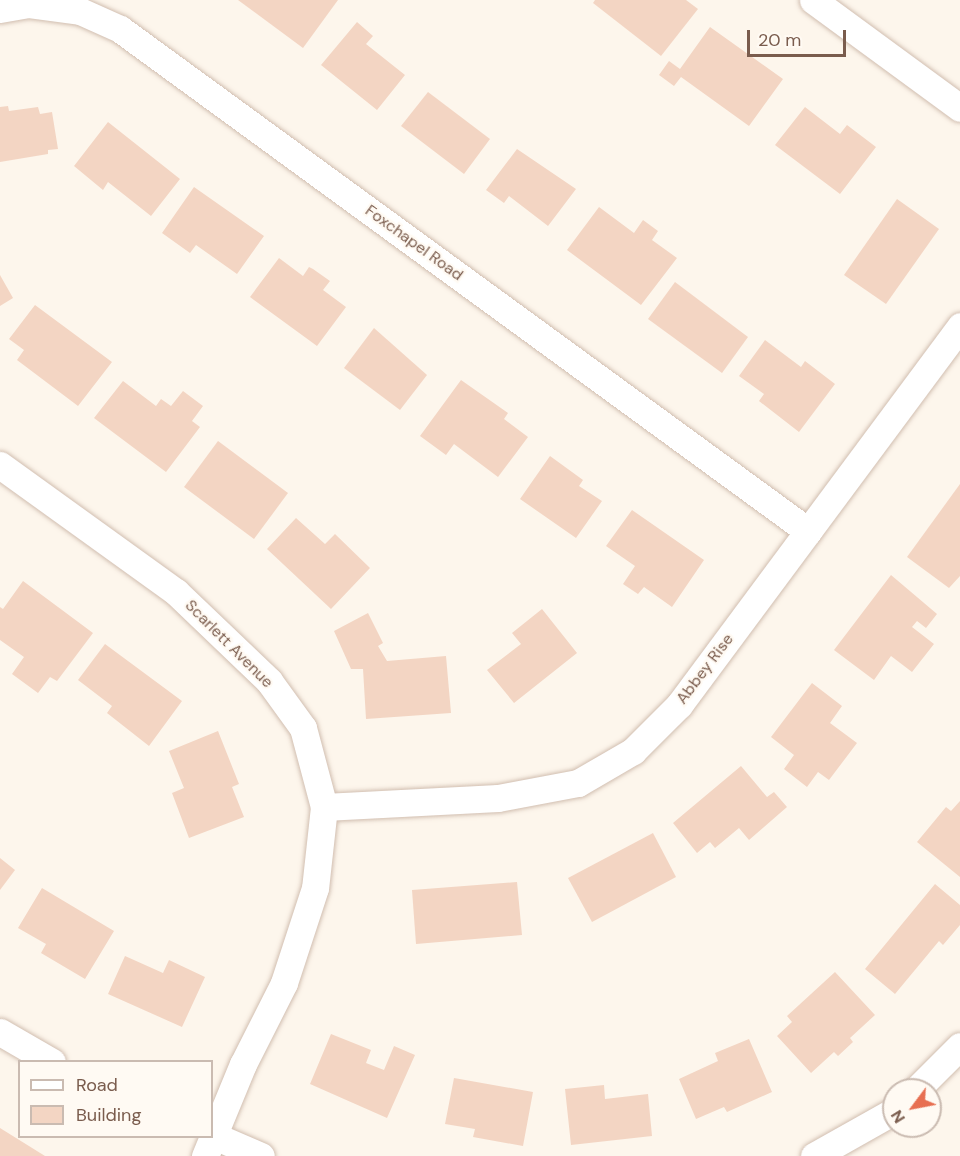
<!DOCTYPE html>
<html>
<head>
<meta charset="utf-8">
<style>
  body { margin:0 }
  #map { position:relative; width:960px; height:1156px; overflow:hidden; background:#fdf6ec; font-family:"DM Sans",sans-serif }
  div>[style] { position:absolute }
  [style*='--x'] { left:calc(var(--x)*1px); top:calc(var(--y)*1px); width:calc(var(--w)*1px); rotate:calc(var(--a)*1deg) }
  .building>* { inset:0; background:#f3d5c3 }
  .roads { filter:drop-shadow(0 0 2px #d1beb0) drop-shadow(0 0 2px #d1beb0) }
  .street>* { height:27px; margin:-13.5px; padding:0 13.5px; transform-origin:13.5px; border-radius:13.5px; background:#fff }
  span { translate:-50% -50%; white-space:nowrap; text-align:center; line-height:1.15; -webkit-text-stroke:4.5px #fffaf3; paint-order:stroke }
  .street-label { font-size:16px; color:#7a5c4d }
  .legend { position:absolute; left:18px; top:1060px; width:195px; height:78px; box-sizing:border-box; background:#fffaf3; border:2px solid #cabbb1; margin:0; padding:8px 10px; list-style:none; font-size:18px; color:#7a5c4d }
  .legend li { display:flex; align-items:center; gap:12px; height:30px }
  .legend b { width:30px; border:2px solid #cabbb1 }
  .north { position:absolute; left:882px; top:1078px; width:60px; height:60px; box-sizing:border-box; background:#fffaf3; border:2px solid #cabbb1; border-radius:50%; rotate:238deg; font-size:16px; font-weight:700; line-height:24px; text-align:center; color:#7a5c4d }
  .north::after { content:''; display:block; margin:auto; width:21px; height:27px; background:#e76f51; clip-path:polygon(50% 0,100% 100%,50% 72%,0 100%) }
  .scale { position:absolute; left:747px; top:30px; width:99px; height:27px; box-sizing:border-box; border:3px solid #7a5c4d; border-top:0; padding-left:8px; font-size:18px; line-height:21px; white-space:nowrap; color:#7a5c4d; -webkit-text-stroke:4px #fffaf3; paint-order:stroke }
</style>
</head>
<body>
<div id="map">
  <div class="building">
    <div style="clip-path:polygon(238px 0,338px 0,303px 48px)"></div>
    <div style="clip-path:polygon(595px 0,686px 0,698px 9px,661px 56px,593px 3px)"></div>
    <div style="clip-path:polygon(357px 22px,373px 36px,366px 44px,405px 75px,377px 110px,321px 65px)"></div>
    <div style="clip-path:polygon(710px 27px,783px 79px,749px 126px,681px 77px,674px 86px,659px 75px,669px 61px,680px 69px)"></div>
    <div style="clip-path:polygon(428px 92px,490px 139px,464px 174px,401px 126px)"></div>
    <div style="clip-path:polygon(8px 106px,9px 111px,38px 107px,40px 114px,52px 112px,58px 149px,48px 150px,48px 154px,0 162px,0 107px)"></div>
    <div style="clip-path:polygon(805px 107px,840px 134px,847px 125px,876px 147px,840px 194px,775px 145px)"></div>
    <div style="clip-path:polygon(108px 122px,180px 179px,151px 216px,108px 182px,103px 190px,74px 166px)"></div>
    <div style="clip-path:polygon(517px 149px,576px 189px,548px 226px,509px 196px,504px 203px,486px 190px)"></div>
    <div style="clip-path:polygon(194px 187px,264px 236px,237px 274px,196px 245px,190px 253px,162px 233px)"></div>
    <div style="clip-path:polygon(897px 199px,939px 229px,886px 304px,844px 275px)"></div>
    <div style="clip-path:polygon(599px 207px,634px 233px,643px 220px,658px 231px,652px 240px,677px 258px,641px 305px,567px 250px)"></div>
    <div style="clip-path:polygon(279px 258px,303px 276px,309px 267px,313px 269px,330px 281px,323px 290px,346px 307px,317px 346px,250px 297px)"></div>
    <div style="clip-path:polygon(0 275px,13px 298px,0 306px)"></div>
    <div style="clip-path:polygon(675px 282px,748px 337px,722px 373px,648px 319px)"></div>
    <div style="clip-path:polygon(35px 305px,112px 362px,78px 406px,17px 360px,24px 350px,9px 339px)"></div>
    <div style="clip-path:polygon(374px 328px,427px 375px,400px 410px,344px 368px)"></div>
    <div style="clip-path:polygon(765px 340px,801px 367px,805px 361px,835px 384px,799px 432px,759px 401px,764px 394px,739px 376px)"></div>
    <div style="clip-path:polygon(461px 380px,508px 413px,504px 419px,528px 437px,498px 477px,454px 444px,446px 455px,420px 436px)"></div>
    <div style="clip-path:polygon(123px 381px,156px 406px,161px 399px,171px 406px,183px 391px,203px 406px,192px 421px,200px 427px,166px 472px,94px 418px)"></div>
    <div style="clip-path:polygon(218px 441px,288px 493px,254px 539px,184px 487px)"></div>
    <div style="clip-path:polygon(550px 456px,583px 480px,579px 486px,602px 501px,576px 538px,520px 499px)"></div>
    <div style="clip-path:polygon(960px 484px,960px 576px,949px 588px,907px 557px)"></div>
    <div style="clip-path:polygon(632px 510px,704px 560px,672px 607px,644px 587px,638px 594px,623px 584px,635px 566px,606px 546px)"></div>
    <div style="clip-path:polygon(296px 518px,325px 544px,335px 534px,370px 568px,331px 609px,267px 549px)"></div>
    <div style="clip-path:polygon(891px 575px,937px 614px,926px 628px,917px 621px,912px 627px,934px 644px,912px 672px,891px 656px,874px 680px,834px 650px)"></div>
    <div style="clip-path:polygon(23px 581px,93px 633px,57px 681px,50px 677px,38px 693px,12px 674px,24px 657px,0 640px,0 607px,3px 609px)"></div>
    <div style="clip-path:polygon(542px 609px,577px 653px,514px 703px,487px 670px,521px 644px,512px 633px)"></div>
    <div style="clip-path:polygon(368px 613px,383px 643px,378px 646px,387px 661px,446px 656px,451px 713px,366px 719px,363px 669px,351px 669px,334px 631px)"></div>
    <div style="clip-path:polygon(105px 644px,182px 701px,149px 746px,107px 713px,112px 706px,78px 680px)"></div>
    <div style="clip-path:polygon(812px 683px,842px 706px,830px 723px,857px 743px,829px 780px,818px 772px,807px 787px,784px 769px,794px 755px,771px 737px)"></div>
    <div style="clip-path:polygon(218px 731px,239px 784px,232px 787px,244px 817px,189px 838px,172px 793px,184px 788px,169px 751px)"></div>
    <div style="clip-path:polygon(741px 766px,767px 797px,774px 792px,787px 807px,749px 840px,739px 828px,715px 848px,710px 842px,697px 853px,673px 823px)"></div>
    <div style="clip-path:polygon(960px 801px,960px 877px,917px 842px,946px 807px,951px 811px)"></div>
    <div style="clip-path:polygon(653px 833px,676px 877px,592px 922px,568px 878px)"></div>
    <div style="clip-path:polygon(0 858px,15px 870px,0 890px)"></div>
    <div style="clip-path:polygon(517px 882px,522px 935px,416px 944px,412px 890px)"></div>
    <div style="clip-path:polygon(935px 884px,960px 905px,960px 925px,943px 945px,939px 941px,895px 994px,865px 969px)"></div>
    <div style="clip-path:polygon(42px 888px,114px 931px,85px 979px,41px 953px,46px 944px,18px 928px)"></div>
    <div style="clip-path:polygon(125px 956px,163px 973px,169px 960px,205px 977px,182px 1027px,108px 994px)"></div>
    <div style="clip-path:polygon(835px 972px,875px 1015px,850px 1038px,853px 1042px,838px 1056px,834px 1052px,811px 1073px,777px 1036px,792px 1022px,787px 1016px)"></div>
    <div style="clip-path:polygon(331px 1034px,371px 1050px,366px 1063px,384px 1070px,394px 1046px,415px 1055px,387px 1118px,310px 1084px)"></div>
    <div style="clip-path:polygon(749px 1039px,772px 1092px,727px 1112px,724px 1107px,696px 1119px,679px 1079px,718px 1061px,715px 1053px)"></div>
    <div style="clip-path:polygon(454px 1078px,533px 1092px,523px 1146px,473px 1137px,475px 1129px,445px 1124px)"></div>
    <div style="clip-path:polygon(604px 1085px,605px 1099px,648px 1094px,652px 1136px,571px 1145px,565px 1089px)"></div>
    <div style="clip-path:polygon(0 1128px,45px 1156px,0 1156px)"></div>
  </div>
  <div class="roads">
    <div class="street">
      <div style="--x:813;--y:0;--w:182;--a:36.3"></div>
      <div style="--x:0;--y:9;--w:29;--a:-10"></div>
      <div style="--x:29;--y:4;--w:51;--a:7.8"></div>
      <div style="--x:80;--y:11;--w:44;--a:24.2"></div>
      <div style="--x:120;--y:29;--w:852;--a:36.12"></div>
      <div style="--x:0;--y:465;--w:217;--a:35.8"></div>
      <div style="--x:176;--y:592;--w:129;--a:43.7"></div>
      <div style="--x:269;--y:681;--w:58;--a:54.1"></div>
      <div style="--x:303;--y:728;--w:82;--a:75.1"></div>
      <div style="--x:324;--y:807;--w:81;--a:96.3"></div>
      <div style="--x:315;--y:888;--w:100;--a:108.1"></div>
      <div style="--x:284;--y:983;--w:91;--a:116.8"></div>
      <div style="--x:243;--y:1064;--w:100;--a:112.4"></div>
      <div style="--x:324;--y:807;--w:174;--a:-3"></div>
      <div style="--x:498;--y:798;--w:81;--a:-10.6"></div>
      <div style="--x:578;--y:783;--w:64;--a:-30.2"></div>
      <div style="--x:633;--y:751;--w:65;--a:-45"></div>
      <div style="--x:679;--y:705;--w:472;--a:-53.4"></div>
      <div style="--x:0;--y:1032;--w:60;--a:30"></div>
      <div style="--x:916;--y:1090;--w:62;--a:-45"></div>
      <div style="--x:212;--y:1135;--w:53;--a:23.2"></div>
      <div style="--x:814;--y:1156;--w:92;--a:-29.4"></div>
    </div>
  </div>
  <div class="street-label">
    <span style="left:414px;top:243px;rotate:36deg">Foxchapel Road</span>
    <span style="left:229px;top:644px;rotate:45deg">Scarlett Avenue</span>
    <span style="left:705px;top:669px;rotate:-53deg">Abbey Rise</span>
  </div>
  <ul class="legend">
  <li><b style="height:8px;background:#fff"></b>Road</li>
  <li><b style="height:16px;background:#f3d5c3"></b>Building</li>
  </ul>
  <div class="north">N</div>
  <div class="scale">20 m</div>
</div>
</body>
</html>
